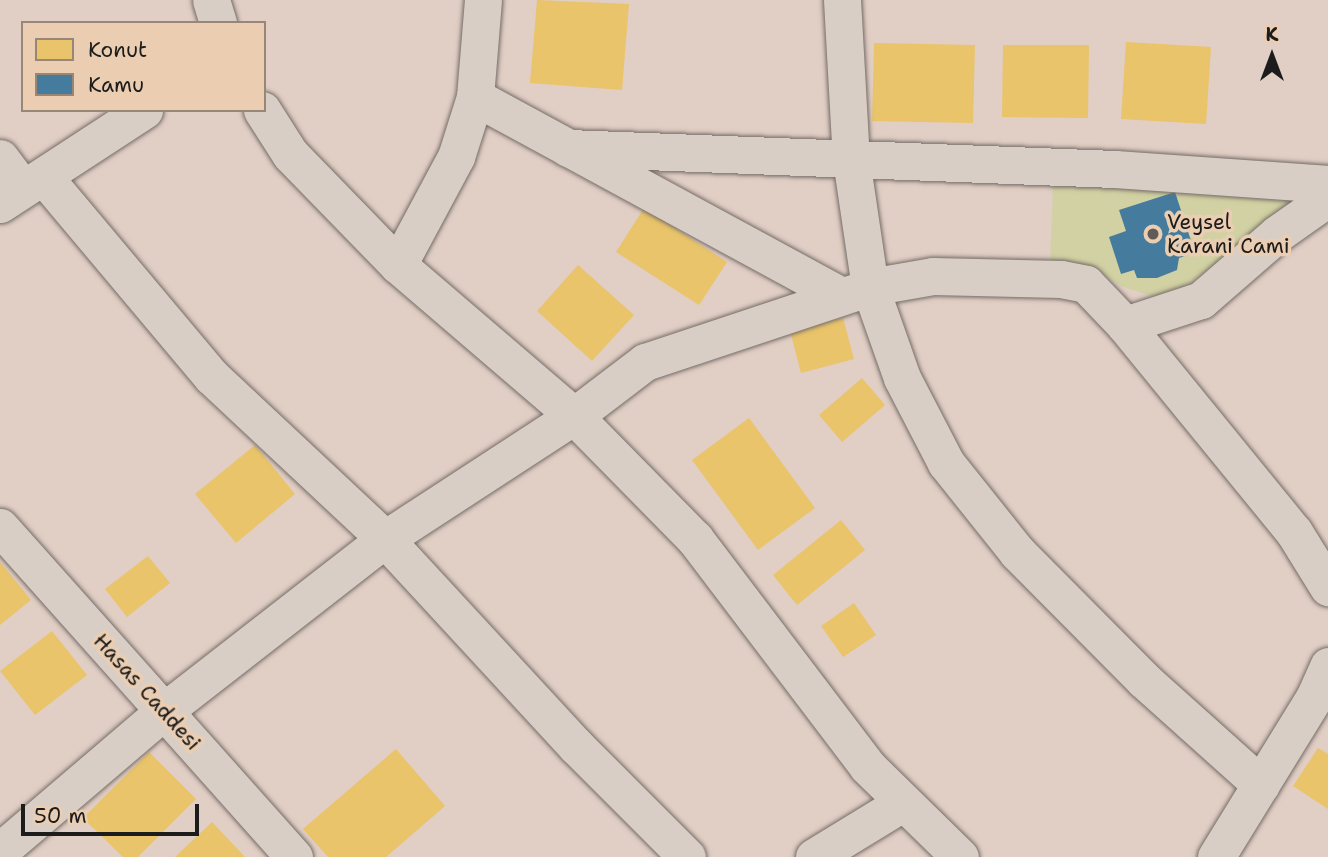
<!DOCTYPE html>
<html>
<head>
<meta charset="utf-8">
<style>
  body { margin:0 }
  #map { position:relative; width:1328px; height:857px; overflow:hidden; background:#e1cec4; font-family:"Shantell Sans",sans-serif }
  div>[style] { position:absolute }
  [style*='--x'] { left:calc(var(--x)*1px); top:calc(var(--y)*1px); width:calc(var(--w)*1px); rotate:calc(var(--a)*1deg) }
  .green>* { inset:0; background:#d1d1a3 }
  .homes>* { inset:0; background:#e9c46a }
  .public>* { inset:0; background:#457b9d }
  .roads { filter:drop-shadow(0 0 2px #756c68) drop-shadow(0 0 2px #756c68) }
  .minor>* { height:37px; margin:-18.5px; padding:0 18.5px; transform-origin:18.5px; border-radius:18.5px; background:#d9cec5 }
  .dots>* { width:19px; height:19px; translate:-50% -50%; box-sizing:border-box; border:4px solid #ebceb2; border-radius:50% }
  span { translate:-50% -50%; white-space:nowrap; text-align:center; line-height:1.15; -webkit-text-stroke:7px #ebceb2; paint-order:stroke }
  .poi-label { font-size:21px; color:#1c1c1c }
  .left { translate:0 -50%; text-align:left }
  .street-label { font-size:21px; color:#1c1c1c }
  .legend { position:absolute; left:21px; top:21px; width:245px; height:91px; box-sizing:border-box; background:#ebceb2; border:2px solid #988776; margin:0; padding:9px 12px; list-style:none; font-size:21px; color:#1c1c1c }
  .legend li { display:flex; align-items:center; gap:14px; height:35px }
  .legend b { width:35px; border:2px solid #988776 }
  .north { position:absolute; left:1237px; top:21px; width:70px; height:70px; -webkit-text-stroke:5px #ebceb2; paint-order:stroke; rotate:0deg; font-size:19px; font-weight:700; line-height:28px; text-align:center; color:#1c1c1c }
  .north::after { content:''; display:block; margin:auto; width:24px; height:32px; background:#1c1c1c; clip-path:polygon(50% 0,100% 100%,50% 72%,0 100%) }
  .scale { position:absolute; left:21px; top:804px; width:178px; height:32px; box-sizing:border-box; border:4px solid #1c1c1c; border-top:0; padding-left:9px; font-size:21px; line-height:24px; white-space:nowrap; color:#1c1c1c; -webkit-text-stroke:5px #ebceb2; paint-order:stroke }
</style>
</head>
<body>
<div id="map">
  <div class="green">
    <div style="clip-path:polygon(1053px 185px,1298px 191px,1301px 202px,1171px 297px,1154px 297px,1121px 286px,1097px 271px,1050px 266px)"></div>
  </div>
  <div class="homes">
    <div style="clip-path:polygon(537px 0,629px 4px,622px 90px,530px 83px)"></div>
    <div style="clip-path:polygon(1126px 42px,1211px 47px,1206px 124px,1121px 119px)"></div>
    <div style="clip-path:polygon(874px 43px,975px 45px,973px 123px,872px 121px)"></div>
    <div style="clip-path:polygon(1003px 45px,1089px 45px,1088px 118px,1002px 117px)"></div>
    <div style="clip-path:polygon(644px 208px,727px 262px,699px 305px,616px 252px)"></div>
    <div style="clip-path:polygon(578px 265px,634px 315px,592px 361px,537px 311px)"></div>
    <div style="clip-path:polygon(843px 318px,854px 359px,801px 373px,790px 331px)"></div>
    <div style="clip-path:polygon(862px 378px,885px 405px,842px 442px,819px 415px)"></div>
    <div style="clip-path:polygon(749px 418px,815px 508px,758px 550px,692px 460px)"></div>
    <div style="clip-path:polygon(255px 445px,295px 494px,236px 543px,195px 494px)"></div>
    <div style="clip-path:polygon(841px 520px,865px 550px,797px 605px,773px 575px)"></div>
    <div style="clip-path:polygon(148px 556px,170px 583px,127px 617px,105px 589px)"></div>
    <div style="clip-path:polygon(0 562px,31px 600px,0 625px)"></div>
    <div style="clip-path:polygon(854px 603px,876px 635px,843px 657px,821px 626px)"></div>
    <div style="clip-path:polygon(52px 631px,87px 675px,35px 715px,0 671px)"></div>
    <div style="clip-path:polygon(1318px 748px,1328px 754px,1328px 809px,1293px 786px)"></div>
    <div style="clip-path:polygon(396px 749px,445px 806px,386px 857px,328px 857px,303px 829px)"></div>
    <div style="clip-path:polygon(149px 752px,196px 799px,138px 857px,123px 857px,83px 818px)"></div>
    <div style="clip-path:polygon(212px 822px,245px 857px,175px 857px)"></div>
  </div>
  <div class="public">
    <div style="clip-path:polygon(1175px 192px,1195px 253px,1179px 258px,1177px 270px,1157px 278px,1137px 278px,1134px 270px,1121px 274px,1109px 237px,1126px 231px,1119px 210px)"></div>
  </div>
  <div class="roads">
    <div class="minor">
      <div style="--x:211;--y:0;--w:24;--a:73"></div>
      <div style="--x:842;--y:0;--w:159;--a:86.8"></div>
      <div style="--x:851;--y:159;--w:129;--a:81.6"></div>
      <div style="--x:870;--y:287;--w:96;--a:70.6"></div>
      <div style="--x:902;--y:378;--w:96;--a:62.6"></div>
      <div style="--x:946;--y:463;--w:114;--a:51.4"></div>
      <div style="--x:1017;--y:552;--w:180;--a:45.2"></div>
      <div style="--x:1144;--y:680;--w:157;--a:41.9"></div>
      <div style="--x:475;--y:97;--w:417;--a:28.5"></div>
      <div style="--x:262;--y:110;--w:52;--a:57.5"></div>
      <div style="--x:290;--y:154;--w:155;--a:45.8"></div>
      <div style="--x:398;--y:265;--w:232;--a:40.6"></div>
      <div style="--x:574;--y:416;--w:173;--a:45.5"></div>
      <div style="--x:695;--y:539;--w:285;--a:52.8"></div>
      <div style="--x:867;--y:766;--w:130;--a:44.4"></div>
      <div style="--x:568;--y:148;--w:547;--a:2.2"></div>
      <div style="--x:1115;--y:169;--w:214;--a:4"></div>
      <div style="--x:0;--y:158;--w:36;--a:53"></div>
      <div style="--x:44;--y:177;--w:261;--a:50"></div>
      <div style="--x:212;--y:377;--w:237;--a:43.1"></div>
      <div style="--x:385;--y:539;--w:282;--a:47.3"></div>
      <div style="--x:576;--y:746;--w:157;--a:45"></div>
      <div style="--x:1328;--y:198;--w:62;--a:144.8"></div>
      <div style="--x:1277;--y:234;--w:101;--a:139"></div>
      <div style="--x:1201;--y:300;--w:80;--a:161.8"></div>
      <div style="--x:1125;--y:325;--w:267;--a:50.8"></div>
      <div style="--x:1294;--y:532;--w:65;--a:58.3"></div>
      <div style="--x:0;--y:204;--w:172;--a:-33.1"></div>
      <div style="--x:398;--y:265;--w:123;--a:-61.8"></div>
      <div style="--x:456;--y:157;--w:63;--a:-72.4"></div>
      <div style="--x:475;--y:97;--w:97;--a:-85.3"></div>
      <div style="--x:0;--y:527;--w:442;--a:48.3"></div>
      <div style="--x:0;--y:851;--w:216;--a:-40.5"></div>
      <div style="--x:164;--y:711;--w:280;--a:-37.9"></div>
      <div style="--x:385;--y:539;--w:225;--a:-33.1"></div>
      <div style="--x:574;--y:416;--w:89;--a:-37.3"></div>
      <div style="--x:645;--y:362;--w:237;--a:-18.4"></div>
      <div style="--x:870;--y:287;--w:64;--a:-9.9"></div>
      <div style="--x:933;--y:276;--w:128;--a:1.3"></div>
      <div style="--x:1061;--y:279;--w:25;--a:11"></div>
      <div style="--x:1086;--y:284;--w:57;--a:46.4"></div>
      <div style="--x:814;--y:857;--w:105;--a:-31.4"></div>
      <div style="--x:1216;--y:857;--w:187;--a:-58.4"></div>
      <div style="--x:1314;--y:698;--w:35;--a:-66"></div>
    </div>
  </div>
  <div class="dots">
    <div style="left:1153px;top:234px;background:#615a57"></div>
  </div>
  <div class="poi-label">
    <span class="left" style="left:1167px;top:234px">Veysel<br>Karani Cami</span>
  </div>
  <div class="street-label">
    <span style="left:147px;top:692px;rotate:48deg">Hasas Caddesi</span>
  </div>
  <ul class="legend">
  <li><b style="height:19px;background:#e9c46a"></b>Konut</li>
  <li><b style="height:19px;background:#457b9d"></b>Kamu</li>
  </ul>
  <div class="north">K</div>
  <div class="scale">50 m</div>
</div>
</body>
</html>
